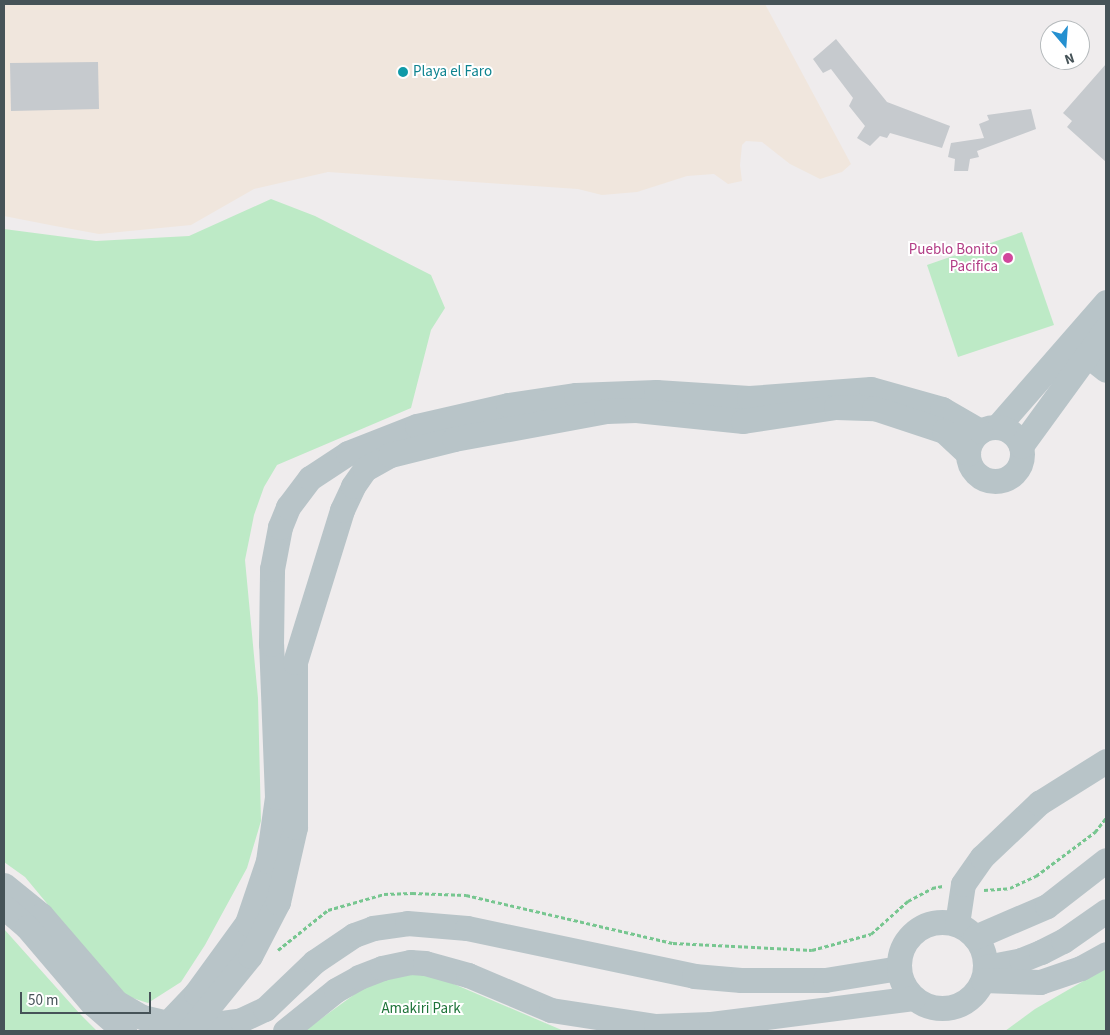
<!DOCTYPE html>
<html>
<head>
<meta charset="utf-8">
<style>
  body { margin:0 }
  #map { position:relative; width:1110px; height:1035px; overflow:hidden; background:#efeced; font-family:"Source Sans 3",sans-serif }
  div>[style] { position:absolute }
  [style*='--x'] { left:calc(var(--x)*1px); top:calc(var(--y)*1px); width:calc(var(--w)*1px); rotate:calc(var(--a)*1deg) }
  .green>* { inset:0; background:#bdeac6 }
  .sand>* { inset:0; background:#f0e6dd }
  .building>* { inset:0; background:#c6cace }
  .path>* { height:3px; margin-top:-1.5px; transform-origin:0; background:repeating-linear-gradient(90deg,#77c690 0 4px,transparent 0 6.5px) }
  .minor>* { height:25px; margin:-12.5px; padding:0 12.5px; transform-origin:12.5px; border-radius:12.5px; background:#b8c4c8 }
  .minor>.ring { margin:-12.5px; padding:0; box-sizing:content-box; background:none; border:25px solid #b8c4c8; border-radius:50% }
  .dots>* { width:14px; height:14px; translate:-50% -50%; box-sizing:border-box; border:2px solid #fff; border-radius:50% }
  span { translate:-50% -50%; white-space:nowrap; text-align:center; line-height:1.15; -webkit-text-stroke:4px #fff; paint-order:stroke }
  .culture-label { font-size:15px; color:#0d838f }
  .left { translate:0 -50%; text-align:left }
  .hotel-label { font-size:15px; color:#b23c85 }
  .right { translate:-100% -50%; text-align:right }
  .park-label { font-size:15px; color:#1d7338 }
  .frame { position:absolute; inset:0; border:5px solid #465358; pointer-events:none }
  .north { position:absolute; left:1040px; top:20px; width:50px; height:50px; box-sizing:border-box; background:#fff; border:1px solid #b5babc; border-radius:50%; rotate:162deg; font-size:14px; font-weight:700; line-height:20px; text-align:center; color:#465358 }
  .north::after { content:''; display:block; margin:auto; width:18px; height:22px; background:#2590d0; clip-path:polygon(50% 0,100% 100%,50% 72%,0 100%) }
  .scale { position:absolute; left:20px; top:992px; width:131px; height:22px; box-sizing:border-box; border:2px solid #465358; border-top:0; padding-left:6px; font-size:15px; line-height:18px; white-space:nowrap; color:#465358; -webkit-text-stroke:4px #fff; paint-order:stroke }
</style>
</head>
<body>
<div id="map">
  <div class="green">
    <div style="clip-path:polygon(271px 199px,315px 216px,431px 275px,445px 308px,431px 330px,411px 408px,277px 465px,264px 487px,254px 515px,245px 560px,258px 698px,261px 821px,247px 868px,205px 945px,181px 982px,148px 1003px,123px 995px,25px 877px,4px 862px,4px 229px,96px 241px,189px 236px)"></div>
    <div style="clip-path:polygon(1022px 232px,1054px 325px,958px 357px,927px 265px)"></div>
    <div style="clip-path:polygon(4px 929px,80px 1014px,97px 1031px,4px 1031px)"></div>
    <div style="clip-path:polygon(1106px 968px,1106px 1031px,1005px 1031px,1035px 1009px)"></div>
    <div style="clip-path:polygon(409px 971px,435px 976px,564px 1031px,304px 1031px,377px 978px)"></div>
  </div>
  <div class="sand">
    <div style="clip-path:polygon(4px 4px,765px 4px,851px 164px,842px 172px,820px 179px,790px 164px,762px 142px,746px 141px,742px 145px,740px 165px,742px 181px,728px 184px,714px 174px,687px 176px,637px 192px,602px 195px,578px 189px,328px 172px,254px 189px,191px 225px,99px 234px,55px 226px,4px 216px)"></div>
  </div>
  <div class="building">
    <div style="clip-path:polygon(836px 39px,887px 102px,950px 126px,942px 148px,890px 133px,887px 138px,880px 136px,870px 146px,857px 138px,865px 126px,849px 106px,853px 98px,831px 69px,823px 73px,813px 59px)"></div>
    <div style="clip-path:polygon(98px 62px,99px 109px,11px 111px,10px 63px)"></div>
    <div style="clip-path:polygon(1106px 64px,1106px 162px,1067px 127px,1072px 121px,1063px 113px)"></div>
    <div style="clip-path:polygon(1031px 109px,1036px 129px,977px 151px,979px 157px,970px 159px,968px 171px,954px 171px,955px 159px,948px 157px,951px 143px,984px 138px,979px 124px,989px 120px,987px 115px)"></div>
  </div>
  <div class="path">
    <div style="--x:984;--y:890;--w:26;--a:-4"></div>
    <div style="--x:1010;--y:888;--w:29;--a:-25"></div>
    <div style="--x:1036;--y:876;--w:74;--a:-36.7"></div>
    <div style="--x:1095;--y:832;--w:18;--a:-52"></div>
    <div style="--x:278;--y:950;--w:64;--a:-38.7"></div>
    <div style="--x:328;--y:910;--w:58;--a:-15.9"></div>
    <div style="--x:384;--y:894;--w:28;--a:-2"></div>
    <div style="--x:412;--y:893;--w:54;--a:2.1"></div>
    <div style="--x:466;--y:895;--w:212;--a:13.1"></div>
    <div style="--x:673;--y:943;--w:139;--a:2.9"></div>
    <div style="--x:812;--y:950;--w:61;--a:-15.2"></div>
    <div style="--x:871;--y:934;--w:50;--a:-41.7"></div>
    <div style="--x:908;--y:901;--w:27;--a:-28"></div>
    <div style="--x:932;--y:888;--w:11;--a:-10"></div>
  </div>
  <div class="minor">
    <div style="--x:1073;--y:344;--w:42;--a:38.2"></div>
    <div style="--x:997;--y:427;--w:166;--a:-48.9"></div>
    <div class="ring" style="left:968px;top:427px;width:29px;height:29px"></div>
    <div style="--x:1021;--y:446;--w:145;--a:-54"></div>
    <div style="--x:4;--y:885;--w:48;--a:39"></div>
    <div style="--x:41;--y:915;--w:115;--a:49.2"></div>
    <div style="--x:116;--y:1002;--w:30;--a:30"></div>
    <div style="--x:142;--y:1017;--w:26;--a:13"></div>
    <div style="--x:167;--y:1023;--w:40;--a:2.9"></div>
    <div style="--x:207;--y:1025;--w:34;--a:-8"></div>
    <div style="--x:241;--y:1020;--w:26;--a:-25"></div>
    <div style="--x:265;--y:1009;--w:68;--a:-43.8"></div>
    <div style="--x:314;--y:962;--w:48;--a:-34"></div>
    <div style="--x:354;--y:935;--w:20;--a:-20"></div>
    <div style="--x:373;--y:928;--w:34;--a:-8"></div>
    <div style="--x:407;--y:923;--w:60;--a:4.8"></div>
    <div style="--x:467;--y:928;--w:232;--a:11.9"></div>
    <div style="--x:694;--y:976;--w:47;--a:4.9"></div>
    <div style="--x:741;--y:980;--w:84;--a:0"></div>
    <div style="--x:825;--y:980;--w:75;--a:-9.2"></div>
    <div style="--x:4;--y:907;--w:30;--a:41"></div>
    <div style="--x:27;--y:927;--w:100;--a:49.5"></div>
    <div style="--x:92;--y:1003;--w:43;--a:41.2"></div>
    <div class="ring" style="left:899px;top:922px;width:61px;height:61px"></div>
    <div style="--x:957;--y:924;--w:40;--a:-81.5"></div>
    <div style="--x:963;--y:884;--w:33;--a:-55"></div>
    <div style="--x:982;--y:857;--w:79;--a:-43.5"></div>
    <div style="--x:1039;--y:803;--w:79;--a:-32.1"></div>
    <div style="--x:975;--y:937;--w:78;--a:-23.3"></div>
    <div style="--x:1047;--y:906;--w:75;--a:-37.9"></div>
    <div style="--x:986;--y:967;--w:36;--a:-11"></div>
    <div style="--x:1021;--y:960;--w:22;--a:-22"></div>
    <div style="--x:1041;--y:952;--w:25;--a:-27"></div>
    <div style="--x:1063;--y:941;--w:52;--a:-34.9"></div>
    <div style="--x:983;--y:980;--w:57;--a:2"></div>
    <div style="--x:1040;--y:982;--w:43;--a:-18.9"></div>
    <div style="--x:1081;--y:968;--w:29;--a:-29"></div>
    <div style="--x:160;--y:1031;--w:52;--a:-46.5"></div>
    <div style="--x:196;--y:993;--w:87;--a:-53.9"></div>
    <div style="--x:247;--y:923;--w:65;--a:-71.3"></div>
    <div style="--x:268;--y:861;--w:65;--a:-82"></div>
    <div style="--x:277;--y:797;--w:153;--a:-92.2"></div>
    <div style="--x:271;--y:644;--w:75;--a:-89.2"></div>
    <div style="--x:272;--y:569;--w:43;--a:-79.2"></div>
    <div style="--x:280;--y:527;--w:22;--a:-68"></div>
    <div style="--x:288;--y:507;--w:36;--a:-53"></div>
    <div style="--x:310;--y:478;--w:45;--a:-33.3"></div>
    <div style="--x:348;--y:453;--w:74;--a:-21.4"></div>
    <div style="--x:417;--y:426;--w:93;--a:-13"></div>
    <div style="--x:508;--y:405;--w:69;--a:-8.4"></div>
    <div style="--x:576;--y:395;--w:80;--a:-2.1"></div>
    <div style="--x:656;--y:392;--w:93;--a:3.7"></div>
    <div style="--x:749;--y:398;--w:122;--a:-4.2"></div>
    <div style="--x:871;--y:389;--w:74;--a:15.7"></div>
    <div style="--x:942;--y:409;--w:44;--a:30.1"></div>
    <div style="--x:189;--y:1031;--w:97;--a:-50.9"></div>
    <div style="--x:250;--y:956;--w:61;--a:-62.6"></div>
    <div style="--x:278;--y:902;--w:77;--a:-77.2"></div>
    <div style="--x:295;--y:827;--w:165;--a:-90"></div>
    <div style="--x:295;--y:662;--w:159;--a:-72.8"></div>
    <div style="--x:342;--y:510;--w:26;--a:-65"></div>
    <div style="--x:353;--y:486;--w:21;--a:-55"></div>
    <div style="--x:365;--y:469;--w:29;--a:-29"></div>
    <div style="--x:390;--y:455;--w:66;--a:-14"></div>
    <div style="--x:454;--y:439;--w:155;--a:-10.4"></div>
    <div style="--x:606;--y:411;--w:30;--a:-2"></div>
    <div style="--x:636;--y:410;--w:108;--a:5.9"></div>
    <div style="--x:743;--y:421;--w:94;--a:-8.6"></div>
    <div style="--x:836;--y:407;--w:38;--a:2"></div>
    <div style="--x:874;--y:408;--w:74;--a:18.2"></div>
    <div style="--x:944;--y:431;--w:33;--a:43"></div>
    <div style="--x:285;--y:1031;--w:65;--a:-38.8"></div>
    <div style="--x:336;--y:990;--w:26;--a:-29"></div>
    <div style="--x:359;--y:977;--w:25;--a:-21"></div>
    <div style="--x:382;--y:968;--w:29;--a:-12"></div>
    <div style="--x:410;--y:962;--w:15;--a:4"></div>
    <div style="--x:425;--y:963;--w:45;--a:15.6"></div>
    <div style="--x:468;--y:975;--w:90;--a:22.9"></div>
    <div style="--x:551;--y:1010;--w:106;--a:8.7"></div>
    <div style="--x:656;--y:1026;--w:55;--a:-2.1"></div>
    <div style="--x:711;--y:1024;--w:204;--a:-7.3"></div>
  </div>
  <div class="dots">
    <div style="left:403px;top:72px;background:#0f9aa8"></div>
    <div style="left:1008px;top:258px;background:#d1479c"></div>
  </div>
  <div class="culture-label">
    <span class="left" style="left:413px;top:72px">Playa el Faro</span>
  </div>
  <div class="hotel-label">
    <span class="right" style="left:998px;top:258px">Pueblo Bonito<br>Pacifica</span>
  </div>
  <div class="park-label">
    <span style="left:421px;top:1009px">Amakiri Park</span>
  </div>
  <div class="frame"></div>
  <div class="north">N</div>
  <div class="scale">50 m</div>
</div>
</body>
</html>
